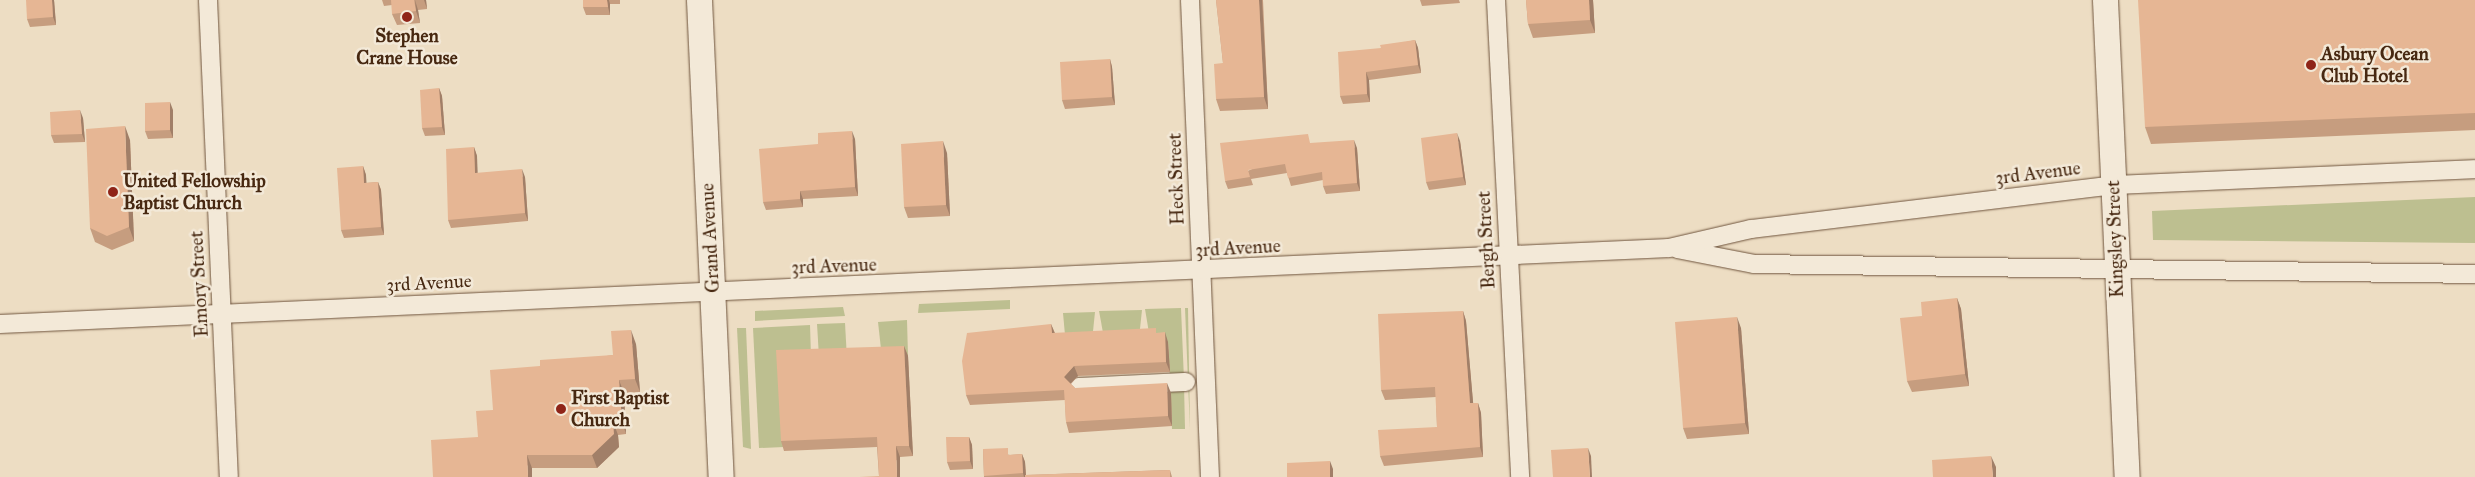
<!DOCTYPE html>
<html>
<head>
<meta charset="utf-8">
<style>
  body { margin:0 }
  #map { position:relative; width:2475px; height:477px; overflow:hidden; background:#edddc3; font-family:"IM FELL Great Primer",serif }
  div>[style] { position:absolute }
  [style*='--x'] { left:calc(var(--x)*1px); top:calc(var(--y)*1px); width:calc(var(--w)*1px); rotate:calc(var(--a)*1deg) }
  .green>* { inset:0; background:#bdbf90 }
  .roads { filter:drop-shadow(0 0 1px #70553e) drop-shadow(0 0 1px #70553e) }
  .street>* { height:18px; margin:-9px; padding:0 9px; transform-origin:9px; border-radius:9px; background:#f3e9d8 }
  .secondary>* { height:25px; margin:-12.5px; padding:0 12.5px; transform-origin:12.5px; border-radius:12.5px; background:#f3e9d8 }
  .wall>* { inset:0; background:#c69d7f }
  .shaded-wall>* { inset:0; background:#a17f68 }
  .building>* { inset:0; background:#e6b694 }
  .dots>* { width:14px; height:14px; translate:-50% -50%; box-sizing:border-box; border:2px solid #f3e9d8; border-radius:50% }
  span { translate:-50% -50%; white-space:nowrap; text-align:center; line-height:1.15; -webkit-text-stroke:5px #f3e9d8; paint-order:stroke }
  .poi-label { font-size:19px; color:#472811; font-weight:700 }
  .left { translate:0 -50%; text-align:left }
  .street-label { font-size:19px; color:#472811 }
</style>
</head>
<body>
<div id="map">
  <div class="green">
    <div style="clip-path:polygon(2475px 197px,2475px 243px,2153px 240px,2152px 211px)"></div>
    <div style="clip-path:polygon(1010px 300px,1010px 309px,918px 313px,919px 304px)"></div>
    <div style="clip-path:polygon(843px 307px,845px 316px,755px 321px,755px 311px)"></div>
    <div style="clip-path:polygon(1181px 308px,1184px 380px,1170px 381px,1168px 342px,1150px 339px,1145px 309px)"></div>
    <div style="clip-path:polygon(1185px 308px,1188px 308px,1190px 430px)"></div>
    <div style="clip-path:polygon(1142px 310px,1139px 338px,1104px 338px,1099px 311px)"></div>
    <div style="clip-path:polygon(1095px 312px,1092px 341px,1066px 346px,1063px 313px)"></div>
    <div style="clip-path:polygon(907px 320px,908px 356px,882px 358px,878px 322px)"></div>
    <div style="clip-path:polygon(845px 323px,847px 359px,819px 357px,817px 324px)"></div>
    <div style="clip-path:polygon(810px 325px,811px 357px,784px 447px,759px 448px,753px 328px)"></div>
    <div style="clip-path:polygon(737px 328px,746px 328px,751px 449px,743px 447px)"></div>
    <div style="clip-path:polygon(1184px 385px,1185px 429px,1172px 429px,1170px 386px)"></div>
  </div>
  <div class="roads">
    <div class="street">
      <div style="--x:208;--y:0;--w:477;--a:87.5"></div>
      <div style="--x:1190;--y:0;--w:477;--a:87.6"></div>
      <div style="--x:1496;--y:0;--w:478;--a:87.1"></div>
      <div style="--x:1677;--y:249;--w:78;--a:11"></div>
      <div style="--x:1754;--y:264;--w:721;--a:0.79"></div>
      <div style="--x:0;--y:324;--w:1671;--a:-2.61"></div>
      <div style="--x:1669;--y:248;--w:84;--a:-13"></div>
      <div style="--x:1751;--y:229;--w:365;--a:-6.9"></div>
      <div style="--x:2113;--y:185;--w:362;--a:-2.5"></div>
      <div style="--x:1078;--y:387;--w:108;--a:-2.7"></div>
    </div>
    <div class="secondary">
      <div style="--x:699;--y:0;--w:478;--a:87.4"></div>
      <div style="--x:2105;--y:0;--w:478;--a:87.4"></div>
    </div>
  </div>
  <div class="wall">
    <div style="clip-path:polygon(54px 0,56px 25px,30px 27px,27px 19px)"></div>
    <div style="clip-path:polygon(382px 0,426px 0,427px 9px,418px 10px,420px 23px,397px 25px,392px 14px,392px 5px,384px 6px)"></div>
    <div style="clip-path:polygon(583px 0,620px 0,620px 4px,610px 4px,610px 15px,586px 15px,583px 7px)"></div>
    <div style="clip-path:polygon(1216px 0,1267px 0,1263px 0,1268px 109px,1220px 111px,1216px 99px,1223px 63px)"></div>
    <div style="clip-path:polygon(1420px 0,1459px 0,1460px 3px,1422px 6px)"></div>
    <div style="clip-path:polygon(1526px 0,1593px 0,1595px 33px,1533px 38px,1528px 24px)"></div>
    <div style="clip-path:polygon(2475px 0,2475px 130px,2151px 144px,2145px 127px)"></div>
    <div style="clip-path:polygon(1415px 40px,1418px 48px,1421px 73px,1369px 80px,1370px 102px,1343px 104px,1340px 96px,1381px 48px)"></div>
    <div style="clip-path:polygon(1110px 59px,1112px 67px,1115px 105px,1065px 109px,1062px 100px)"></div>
    <div style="clip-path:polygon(439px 88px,442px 96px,445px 135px,425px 136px,422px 128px)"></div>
    <div style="clip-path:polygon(173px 110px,173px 138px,148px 139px,145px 131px)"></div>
    <div style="clip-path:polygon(83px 118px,85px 142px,54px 143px,51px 135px)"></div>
    <div style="clip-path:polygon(855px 139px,858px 196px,803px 199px,803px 207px,766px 210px,763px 202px,818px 144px)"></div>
    <div style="clip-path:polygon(130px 140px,134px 241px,112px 250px,95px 242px,90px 228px)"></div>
    <div style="clip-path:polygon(1460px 141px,1466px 185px,1429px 190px,1426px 182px)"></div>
    <div style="clip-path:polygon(1311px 143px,1357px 148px,1360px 191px,1326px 194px,1323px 186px,1323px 180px,1291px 186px,1287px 173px,1251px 179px,1253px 185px,1228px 189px,1225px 181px)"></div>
    <div style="clip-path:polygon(474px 147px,477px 156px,477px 173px,525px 177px,528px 221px,451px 228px,448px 220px)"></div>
    <div style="clip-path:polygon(947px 153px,950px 216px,908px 218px,904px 207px)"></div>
    <div style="clip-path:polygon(363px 166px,366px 175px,366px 183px,378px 182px,381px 190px,384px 235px,344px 238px,341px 230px)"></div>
    <div style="clip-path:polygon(1957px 298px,1961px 309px,1969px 386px,1912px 392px,1907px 381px,1922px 316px)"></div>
    <div style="clip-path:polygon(1463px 311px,1466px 321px,1473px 403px,1478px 403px,1481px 413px,1483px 457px,1384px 466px,1380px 456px,1437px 427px,1436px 397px,1385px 400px,1381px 390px)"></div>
    <div style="clip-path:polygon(1051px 324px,1055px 333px,1157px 333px,1168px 342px,1170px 372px,1078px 376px,1071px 384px,1075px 388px,1171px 393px,1172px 426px,1069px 433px,1066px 422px,1065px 400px,970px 405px,966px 395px)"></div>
    <div style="clip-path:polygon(1741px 328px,1749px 434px,1687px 439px,1683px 428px)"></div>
    <div style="clip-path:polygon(636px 344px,640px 392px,624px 393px,626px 434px,618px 435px,619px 447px,597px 468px,532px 468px,478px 437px,493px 410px,540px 366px,613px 355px)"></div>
    <div style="clip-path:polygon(904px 346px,908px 356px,913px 456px,900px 457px,879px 476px,877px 447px,784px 451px,781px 441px)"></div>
    <div style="clip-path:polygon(969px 437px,972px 445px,973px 469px,950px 470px,947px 462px)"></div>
    <div style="clip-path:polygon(983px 449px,1010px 455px,1022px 454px,1025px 462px,1026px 475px,1170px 470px,1172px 477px,984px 477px)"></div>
  </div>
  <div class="shaded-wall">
    <div style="clip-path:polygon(52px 0,54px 0,56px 25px,53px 17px)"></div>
    <div style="clip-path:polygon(415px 0,418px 10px,420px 23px,416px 11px)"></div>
    <div style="clip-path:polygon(424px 0,426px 0,427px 9px)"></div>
    <div style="clip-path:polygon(607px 0,609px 0,610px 4px,610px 15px,608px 7px)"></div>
    <div style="clip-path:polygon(1259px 0,1262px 0,1268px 109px,1264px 97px)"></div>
    <div style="clip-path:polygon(1589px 0,1593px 0,1595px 33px,1590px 20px)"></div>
    <div style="clip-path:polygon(1415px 40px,1418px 48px,1421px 73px,1418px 65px)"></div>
    <div style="clip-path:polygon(1110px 59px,1112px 67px,1115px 105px,1112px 97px)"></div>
    <div style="clip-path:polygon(1366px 72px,1369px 80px,1370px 102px,1367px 94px)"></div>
    <div style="clip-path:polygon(439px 88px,442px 96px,445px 135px,442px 127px)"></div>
    <div style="clip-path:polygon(170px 102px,173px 110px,173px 138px,170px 130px)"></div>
    <div style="clip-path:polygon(80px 110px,83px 118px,85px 142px,82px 134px)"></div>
    <div style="clip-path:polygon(125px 126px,130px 140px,134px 241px,129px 227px)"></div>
    <div style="clip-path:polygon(852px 131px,855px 139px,858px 196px,855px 187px)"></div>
    <div style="clip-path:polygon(1457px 133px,1460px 141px,1466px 185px,1463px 177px)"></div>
    <div style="clip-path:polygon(1354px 140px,1357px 148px,1360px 191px,1357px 183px)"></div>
    <div style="clip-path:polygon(943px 141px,947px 153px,950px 216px,946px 205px)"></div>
    <div style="clip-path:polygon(474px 147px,477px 156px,478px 181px,475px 173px)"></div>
    <div style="clip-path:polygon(363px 166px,366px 175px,367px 191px,364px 183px)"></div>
    <div style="clip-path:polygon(522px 169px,525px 177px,528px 221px,525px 213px)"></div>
    <div style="clip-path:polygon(378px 182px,381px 190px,384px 235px,381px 227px)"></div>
    <div style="clip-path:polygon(800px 191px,803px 199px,803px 207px,800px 199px)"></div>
    <div style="clip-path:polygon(1957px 298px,1961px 309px,1969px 386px,1965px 374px)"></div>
    <div style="clip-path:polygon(1463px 311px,1466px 321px,1474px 413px,1470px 403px)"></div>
    <div style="clip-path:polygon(1737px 317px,1741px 328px,1749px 434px,1745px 423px)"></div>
    <div style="clip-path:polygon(1051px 324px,1055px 334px,1052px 333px)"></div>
    <div style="clip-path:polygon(631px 330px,636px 344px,640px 392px,635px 379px)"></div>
    <div style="clip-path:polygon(1165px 332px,1168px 342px,1170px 372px,1166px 362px)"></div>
    <div style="clip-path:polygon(904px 346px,908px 356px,913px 456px,909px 446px)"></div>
    <div style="clip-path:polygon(1074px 366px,1078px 376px,1067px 387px,1064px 377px)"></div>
    <div style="clip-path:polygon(619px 380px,624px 393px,626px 434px,622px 421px)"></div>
    <div style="clip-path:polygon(1167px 383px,1171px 393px,1172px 426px,1168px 416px)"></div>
    <div style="clip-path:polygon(1478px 403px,1481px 413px,1483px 457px,1480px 447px)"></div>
    <div style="clip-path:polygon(613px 421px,618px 435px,619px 447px,597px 468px,592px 455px)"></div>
    <div style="clip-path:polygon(969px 437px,972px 445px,973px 469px,970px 461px)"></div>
    <div style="clip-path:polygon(896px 446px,900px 457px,900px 477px,897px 477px)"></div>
    <div style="clip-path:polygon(1588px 448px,1591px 456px,1592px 477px,1590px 477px)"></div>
    <div style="clip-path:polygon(1022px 454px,1025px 462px,1026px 477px,1024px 477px,1023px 473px)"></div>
    <div style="clip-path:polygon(527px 455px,532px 468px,532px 477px,528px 477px)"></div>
    <div style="clip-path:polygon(1991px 456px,1996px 467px,1996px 477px,1993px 477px)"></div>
    <div style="clip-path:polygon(1330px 461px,1333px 469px,1333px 477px,1330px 477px)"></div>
  </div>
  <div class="building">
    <div style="clip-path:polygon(26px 0,52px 0,53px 17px,27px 19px)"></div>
    <div style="clip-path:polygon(391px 0,414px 0,416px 11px,392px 14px)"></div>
    <div style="clip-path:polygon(583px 0,607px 0,608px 7px,583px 7px)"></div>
    <div style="clip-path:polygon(1216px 0,1259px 0,1264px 97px,1216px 99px,1214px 64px,1223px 63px)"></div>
    <div style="clip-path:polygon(1526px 0,1589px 0,1590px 20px,1528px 24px)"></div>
    <div style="clip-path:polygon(2138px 0,2475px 0,2475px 113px,2145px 127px)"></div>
    <div style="clip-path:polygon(1415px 40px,1418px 65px,1366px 72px,1367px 94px,1340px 96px,1338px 52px,1381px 48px,1380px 45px)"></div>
    <div style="clip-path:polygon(1110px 59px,1112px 97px,1062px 100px,1060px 62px)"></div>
    <div style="clip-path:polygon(439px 88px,442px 127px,422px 128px,420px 90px)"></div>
    <div style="clip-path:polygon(170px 102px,170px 130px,145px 131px,145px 103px)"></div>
    <div style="clip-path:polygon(80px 110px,82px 134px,51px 135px,50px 112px)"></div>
    <div style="clip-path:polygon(125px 126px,129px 227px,107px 236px,90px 228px,86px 129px)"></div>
    <div style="clip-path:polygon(852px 131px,855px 187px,800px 191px,800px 199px,763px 202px,759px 149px,818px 144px,818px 133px)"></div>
    <div style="clip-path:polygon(1457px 133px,1463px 177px,1426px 182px,1421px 138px)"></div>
    <div style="clip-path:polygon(1308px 134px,1310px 143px,1354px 140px,1357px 183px,1323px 186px,1322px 172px,1288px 178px,1285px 164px,1248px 170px,1250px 177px,1225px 181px,1220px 143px)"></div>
    <div style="clip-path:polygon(943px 141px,946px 205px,904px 207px,901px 144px)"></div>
    <div style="clip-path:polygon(474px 147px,475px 173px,522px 169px,525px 213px,448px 220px,446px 149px)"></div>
    <div style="clip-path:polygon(363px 166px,364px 183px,378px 182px,381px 227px,341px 230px,337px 168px)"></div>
    <div style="clip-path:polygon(1957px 298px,1965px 374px,1907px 381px,1900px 318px,1922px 316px,1921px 302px)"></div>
    <div style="clip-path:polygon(1463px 311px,1470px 403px,1478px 403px,1480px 447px,1380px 456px,1378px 430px,1437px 427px,1435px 387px,1381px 390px,1378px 314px)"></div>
    <div style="clip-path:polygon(1737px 317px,1745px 423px,1683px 428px,1675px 322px)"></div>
    <div style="clip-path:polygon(1051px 324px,1052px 333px,1156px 328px,1156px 333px,1165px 332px,1166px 362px,1074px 366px,1064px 377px,1075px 388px,1167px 383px,1168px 416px,1066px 422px,1064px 390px,966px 395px,962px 361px,967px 333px)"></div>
    <div style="clip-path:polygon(631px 330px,635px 379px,619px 380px,622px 421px,613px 421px,614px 434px,592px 455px,527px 455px,528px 477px,433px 477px,431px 440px,478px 437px,476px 411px,493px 410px,490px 370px,540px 366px,540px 360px,613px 355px,611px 331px)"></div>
    <div style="clip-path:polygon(904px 346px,909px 446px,896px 446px,897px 477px,859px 477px,879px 476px,877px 437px,781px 441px,776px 350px)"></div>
    <div style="clip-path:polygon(946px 437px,969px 437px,970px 461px,947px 462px)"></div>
    <div style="clip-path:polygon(1008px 448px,1008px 455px,1022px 454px,1023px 473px,984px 476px,983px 449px)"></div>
    <div style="clip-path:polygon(1588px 448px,1590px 477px,1553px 477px,1551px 450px)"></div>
    <div style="clip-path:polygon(1991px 456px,1993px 477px,1933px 477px,1932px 460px)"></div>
    <div style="clip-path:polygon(1330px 461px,1330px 477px,1287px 477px,1287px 463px)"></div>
    <div style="clip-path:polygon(1170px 470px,1170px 477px,1025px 477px,1025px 475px)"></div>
  </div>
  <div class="dots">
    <div style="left:407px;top:17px;background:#8f2418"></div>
    <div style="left:2311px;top:65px;background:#8f2418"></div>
    <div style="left:113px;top:192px;background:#8f2418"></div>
    <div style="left:561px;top:409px;background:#8f2418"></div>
  </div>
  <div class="poi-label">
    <span style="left:407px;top:47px">Stephen<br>Crane House</span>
    <span class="left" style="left:2321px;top:65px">Asbury Ocean<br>Club Hotel</span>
    <span class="left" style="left:123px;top:192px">United Fellowship<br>Baptist Church</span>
    <span class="left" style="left:571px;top:409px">First Baptist<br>Church</span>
  </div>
  <div class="street-label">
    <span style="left:2038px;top:173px;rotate:-7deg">3rd Avenue</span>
    <span style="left:1176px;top:179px;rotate:-92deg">Heck Street</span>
    <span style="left:710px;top:238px;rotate:-93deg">Grand Avenue</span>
    <span style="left:2115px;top:239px;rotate:-92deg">Kingsley Street</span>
    <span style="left:1486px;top:240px;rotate:-93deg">Bergh Street</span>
    <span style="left:1238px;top:248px;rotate:-3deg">3rd Avenue</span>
    <span style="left:834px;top:266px;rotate:-2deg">3rd Avenue</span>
    <span style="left:429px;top:283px;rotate:-3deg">3rd Avenue</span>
    <span style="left:199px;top:284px;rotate:-93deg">Emory Street</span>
  </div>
</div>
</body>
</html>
